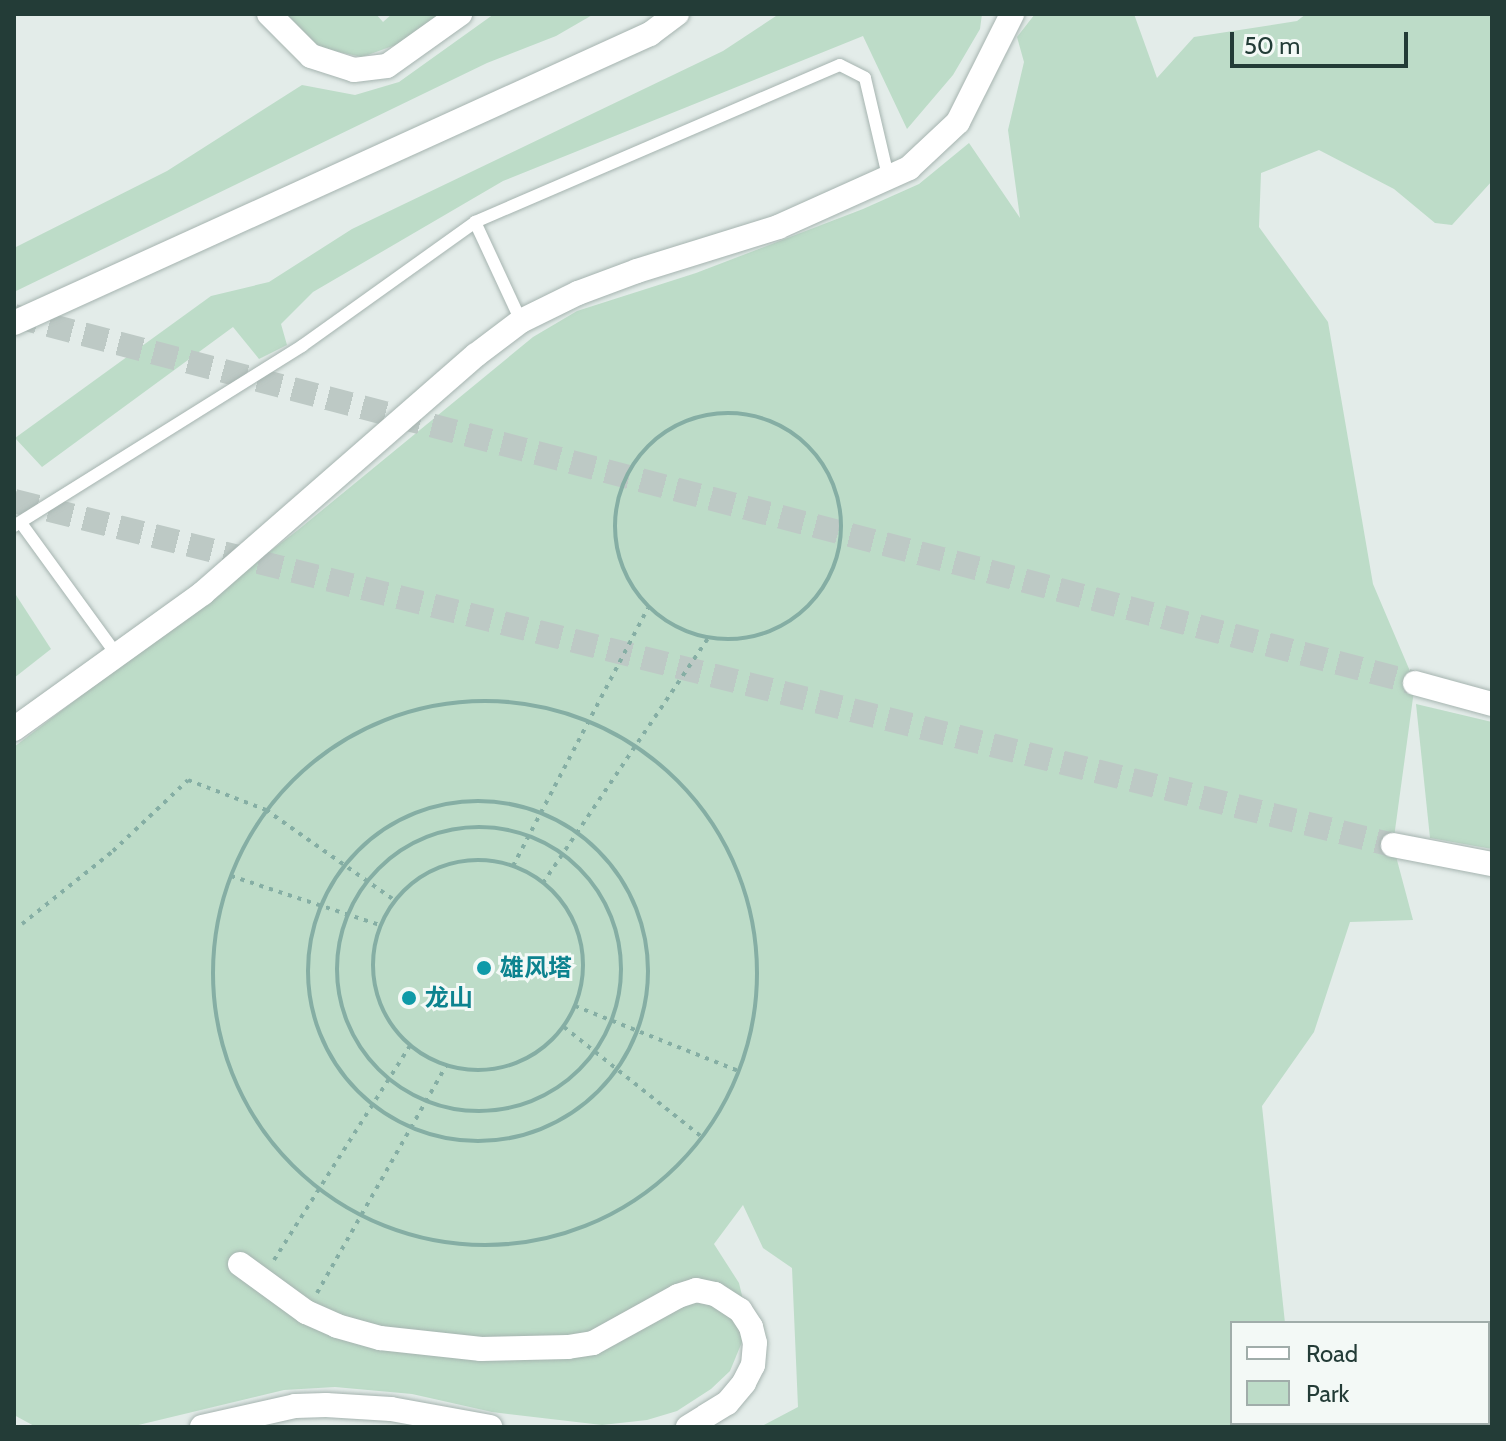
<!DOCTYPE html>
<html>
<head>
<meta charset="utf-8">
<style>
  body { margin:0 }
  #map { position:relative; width:1506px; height:1441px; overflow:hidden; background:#e3ece9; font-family:Cabin,"Noto Sans SC",sans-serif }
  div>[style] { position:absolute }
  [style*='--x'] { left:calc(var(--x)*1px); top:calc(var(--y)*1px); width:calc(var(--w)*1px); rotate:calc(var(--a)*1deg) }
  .green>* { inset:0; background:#bddcc8 }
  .secondary-tunnel>* { height:24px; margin-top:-12px; transform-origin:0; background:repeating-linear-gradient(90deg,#bdc9c5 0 24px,transparent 0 36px) }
  .path>* { height:4px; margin-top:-2px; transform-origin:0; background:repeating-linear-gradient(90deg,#85aea4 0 4px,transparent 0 10px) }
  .path>.ring { margin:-2px; padding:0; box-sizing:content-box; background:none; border:4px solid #85aea4; border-radius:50% }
  .roads { filter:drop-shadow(0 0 2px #a6b4b0) drop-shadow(0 0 2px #a6b4b0) }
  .service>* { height:12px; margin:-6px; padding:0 6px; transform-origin:6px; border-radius:6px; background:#fff }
  .minor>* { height:24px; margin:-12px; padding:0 12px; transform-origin:12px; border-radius:12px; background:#fff }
  .tertiary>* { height:24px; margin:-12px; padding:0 12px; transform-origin:12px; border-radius:12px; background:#fff }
  .secondary>* { height:24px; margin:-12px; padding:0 12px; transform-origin:12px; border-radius:12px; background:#fff }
  .dots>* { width:22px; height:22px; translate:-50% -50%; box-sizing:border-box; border:4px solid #f3f9f6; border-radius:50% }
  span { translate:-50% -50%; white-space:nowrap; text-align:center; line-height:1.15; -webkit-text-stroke:6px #f3f9f6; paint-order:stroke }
  .culture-label { font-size:24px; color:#0d838f; font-weight:700 }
  .left { translate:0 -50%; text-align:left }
  .frame { position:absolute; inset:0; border:16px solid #233c37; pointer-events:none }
  .legend { position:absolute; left:1230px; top:1321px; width:260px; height:104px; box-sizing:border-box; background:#f3f9f6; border:2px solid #a0adaa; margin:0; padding:10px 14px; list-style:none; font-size:24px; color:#233c37 }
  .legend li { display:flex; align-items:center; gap:16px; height:40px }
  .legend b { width:40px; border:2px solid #a0adaa }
  .scale { position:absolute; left:1230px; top:32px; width:178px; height:36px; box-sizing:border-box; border:4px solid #233c37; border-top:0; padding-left:10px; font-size:24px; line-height:28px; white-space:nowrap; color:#233c37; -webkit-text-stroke:6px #f3f9f6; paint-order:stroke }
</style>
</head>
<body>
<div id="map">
  <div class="green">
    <div style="clip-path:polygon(283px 14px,376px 14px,383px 22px,392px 14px,443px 14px,401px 43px,362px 57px,312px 46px)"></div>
    <div style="clip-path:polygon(494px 14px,594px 14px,556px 36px,487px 63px,14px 292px,14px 248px,167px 171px,302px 85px,355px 95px,399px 82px)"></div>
    <div style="clip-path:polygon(779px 14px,982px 14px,980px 29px,953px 75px,907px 129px,863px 36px,503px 181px,313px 292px,281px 324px,287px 345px,259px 359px,233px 327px,42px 467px,15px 438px,211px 296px,269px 282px,352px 229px,723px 51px)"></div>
    <div style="clip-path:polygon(1035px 14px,1134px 14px,1157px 78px,1194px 37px,1297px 21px,1306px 14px,1492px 14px,1492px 181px,1452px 225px,1435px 223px,1394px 189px,1319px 150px,1261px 173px,1259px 227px,1328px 322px,1373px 584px,1415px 683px,1393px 845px,1413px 920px,1350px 922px,1314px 1032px,1262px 1106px,1285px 1323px,1232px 1323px,1232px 1423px,1296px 1423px,1296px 1427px,760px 1427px,798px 1407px,792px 1268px,763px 1248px,743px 1205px,714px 1244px,739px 1283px,745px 1308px,742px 1342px,730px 1371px,711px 1389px,677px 1411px,647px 1420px,602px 1425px,492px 1412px,412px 1394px,335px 1387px,284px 1390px,130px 1427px,36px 1427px,14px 1415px,14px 747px,298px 530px,533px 337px,577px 311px,696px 273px,863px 209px,919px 184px,969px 143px,1020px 218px,1008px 130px,1024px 62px,1017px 37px)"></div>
    <div style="clip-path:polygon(14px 592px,51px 649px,14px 678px)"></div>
    <div style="clip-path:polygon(1416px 704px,1492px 722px,1492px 849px,1430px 838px)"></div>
  </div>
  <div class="secondary-tunnel">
    <div style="--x:14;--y:316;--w:1448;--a:14.68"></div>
    <div style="--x:14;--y:501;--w:1421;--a:14.01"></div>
  </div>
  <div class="path">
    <div class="ring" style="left:615px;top:413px;width:222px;height:222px"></div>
    <div class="ring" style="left:213px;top:701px;width:540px;height:540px"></div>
    <div class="ring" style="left:308px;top:801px;width:336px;height:336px"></div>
    <div class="ring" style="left:337px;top:827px;width:280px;height:280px"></div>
    <div class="ring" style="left:373px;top:860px;width:206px;height:206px"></div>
    <div style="--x:513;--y:866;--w:291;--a:-62.4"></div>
    <div style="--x:231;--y:876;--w:157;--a:18.2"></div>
    <div style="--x:543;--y:883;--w:295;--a:-56"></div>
    <div style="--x:22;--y:924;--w:117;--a:-38.7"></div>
    <div style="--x:113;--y:851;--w:103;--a:-43.4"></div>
    <div style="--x:188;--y:780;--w:84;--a:21"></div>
    <div style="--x:266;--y:810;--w:156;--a:35.1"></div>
    <div style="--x:575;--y:1006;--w:175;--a:21.7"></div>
    <div style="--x:564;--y:1027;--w:176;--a:38.6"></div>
    <div style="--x:274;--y:1260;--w:254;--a:-57.6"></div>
    <div style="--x:317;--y:1293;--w:261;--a:-60.4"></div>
  </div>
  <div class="roads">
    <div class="service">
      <div style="--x:475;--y:222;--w:109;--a:65.1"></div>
      <div style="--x:21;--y:523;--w:163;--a:54"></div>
      <div style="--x:14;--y:526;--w:340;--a:-32"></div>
      <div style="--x:302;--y:346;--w:213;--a:-35.6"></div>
      <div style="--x:475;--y:222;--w:397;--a:-23.3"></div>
      <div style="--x:840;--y:65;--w:28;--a:27"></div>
      <div style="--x:865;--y:78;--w:105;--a:76.8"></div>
    </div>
    <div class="minor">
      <div style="--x:14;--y:323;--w:699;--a:-24.44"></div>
      <div style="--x:650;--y:34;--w:34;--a:-37"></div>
      <div style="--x:14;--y:729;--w:233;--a:-35.7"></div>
      <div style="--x:203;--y:593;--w:362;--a:-41.1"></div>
      <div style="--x:476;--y:355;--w:56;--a:-37.1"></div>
      <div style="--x:521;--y:321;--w:64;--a:-26.2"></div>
      <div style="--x:578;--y:293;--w:63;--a:-20.4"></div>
      <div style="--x:637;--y:271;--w:148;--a:-17.3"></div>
      <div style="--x:778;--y:227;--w:144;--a:-24.2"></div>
      <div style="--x:909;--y:168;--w:67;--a:-43.2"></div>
      <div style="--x:958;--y:122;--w:121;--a:-63.4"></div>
      <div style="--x:240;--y:1264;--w:82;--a:36"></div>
      <div style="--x:306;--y:1312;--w:34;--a:24"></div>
      <div style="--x:337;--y:1326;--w:45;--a:15.6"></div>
      <div style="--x:380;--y:1338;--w:102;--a:6.2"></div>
      <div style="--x:481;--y:1349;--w:87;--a:-1.3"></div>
      <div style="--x:568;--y:1347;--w:25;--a:-9"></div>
      <div style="--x:593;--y:1343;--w:97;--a:-28.9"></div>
      <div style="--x:678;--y:1296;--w:19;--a:-18"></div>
      <div style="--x:696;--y:1290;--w:19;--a:12"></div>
      <div style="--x:715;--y:1294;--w:30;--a:33"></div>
      <div style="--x:740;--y:1310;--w:20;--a:57"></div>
      <div style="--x:751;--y:1327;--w:16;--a:76"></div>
      <div style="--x:755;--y:1343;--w:22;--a:95"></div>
      <div style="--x:753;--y:1365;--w:20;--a:117"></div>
      <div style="--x:744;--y:1383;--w:26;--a:130"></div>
      <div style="--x:727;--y:1403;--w:46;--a:148.4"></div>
      <div style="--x:202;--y:1427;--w:95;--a:-12.7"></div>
      <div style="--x:295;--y:1406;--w:31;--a:-2"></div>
      <div style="--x:326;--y:1405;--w:65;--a:3.5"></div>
      <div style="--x:391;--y:1409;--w:101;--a:10.3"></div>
    </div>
    <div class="tertiary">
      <div style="--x:269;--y:14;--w:59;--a:45"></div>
      <div style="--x:311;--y:56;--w:45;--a:18"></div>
      <div style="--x:354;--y:70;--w:33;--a:-7"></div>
      <div style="--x:387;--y:66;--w:90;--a:-35.5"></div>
    </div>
    <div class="secondary">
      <div style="--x:1415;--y:683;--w:80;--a:15.3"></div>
      <div style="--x:1393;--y:845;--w:101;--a:10.9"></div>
    </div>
  </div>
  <div class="dots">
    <div style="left:484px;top:968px;background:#0f9aa8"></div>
    <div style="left:409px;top:998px;background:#0f9aa8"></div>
  </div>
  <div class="culture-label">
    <span class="left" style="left:500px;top:968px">雄风塔</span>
    <span class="left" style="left:425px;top:998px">龙山</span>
  </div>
  <div class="frame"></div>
  <ul class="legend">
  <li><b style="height:10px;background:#fff"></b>Road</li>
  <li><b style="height:22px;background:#bddcc8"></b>Park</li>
  </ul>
  <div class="scale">50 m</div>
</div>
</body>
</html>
